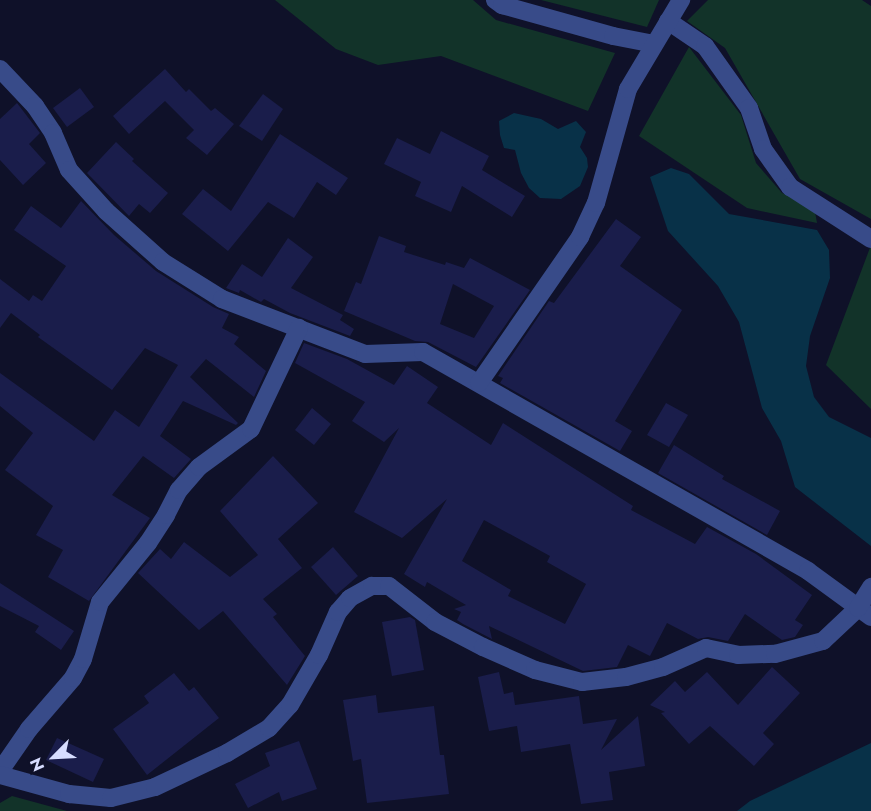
<!DOCTYPE html>
<html>
<head>
<meta charset="utf-8">
<style>
  body { margin:0 }
  #map { position:relative; width:871px; height:811px; overflow:hidden; background:#0f1129; font-family:Jost,sans-serif }
  div>[style] { position:absolute }
  [style*='--x'] { left:calc(var(--x)*1px); top:calc(var(--y)*1px); width:calc(var(--w)*1px); rotate:calc(var(--a)*1deg) }
  .green>* { inset:0; background:#123329 }
  .water>* { inset:0; background:#083148 }
  .building>* { inset:0; background:#1a1d4b }
  .minor>* { height:18px; margin:-9px; padding:0 9px; transform-origin:9px; border-radius:9px; background:#384b89 }
  span { translate:-50% -50%; white-space:nowrap; text-align:center; line-height:1.15; -webkit-text-stroke:5px #0f1129; paint-order:stroke }
  .north { position:absolute; left:24px; top:727px; width:60px; height:60px; -webkit-text-stroke:4px #0f1129; paint-order:stroke; rotate:246deg; font-size:16px; font-weight:700; line-height:24px; text-align:center; color:#d7ddff }
  .north::after { content:''; display:block; margin:auto; width:21px; height:27px; background:#d7ddff; clip-path:polygon(50% 0,100% 100%,50% 72%,0 100%) }
</style>
</head>
<body>
<div id="map">
  <div class="green">
    <div style="clip-path:polygon(275px 0,473px 0,496px 20px,615px 53px,588px 111px,441px 56px,378px 65px,336px 49px)"></div>
    <div style="clip-path:polygon(541px 0,659px 0,647px 27px)"></div>
    <div style="clip-path:polygon(708px 0,862px 0,871px 6px,871px 219px,800px 179px,725px 48px,687px 21px)"></div>
    <div style="clip-path:polygon(689px 47px,741px 115px,756px 163px,782px 193px,814px 206px,817px 223px,747px 208px,639px 136px)"></div>
    <div style="clip-path:polygon(871px 245px,871px 409px,826px 365px)"></div>
    <div style="clip-path:polygon(12px 796px,67px 811px,0 811px,0 803px)"></div>
  </div>
  <div class="water">
    <div style="clip-path:polygon(514px 113px,541px 119px,558px 129px,576px 121px,586px 132px,580px 147px,587px 158px,588px 167px,580px 186px,561px 199px,540px 198px,529px 188px,521px 173px,515px 150px,504px 148px,500px 135px,499px 121px)"></div>
    <div style="clip-path:polygon(671px 168px,689px 174px,729px 214px,817px 230px,829px 250px,830px 278px,810px 336px,806px 366px,814px 397px,829px 417px,871px 438px,871px 546px,795px 487px,781px 441px,762px 408px,739px 322px,718px 286px,668px 231px,650px 177px)"></div>
    <div style="clip-path:polygon(871px 743px,871px 811px,737px 811px,750px 801px)"></div>
  </div>
  <div class="building">
    <div style="clip-path:polygon(165px 69px,186px 92px,189px 89px,211px 111px,215px 108px,234px 124px,207px 155px,186px 138px,194px 130px,165px 101px,129px 134px,113px 116px)"></div>
    <div style="clip-path:polygon(80px 88px,94px 107px,67px 127px,53px 108px)"></div>
    <div style="clip-path:polygon(263px 94px,283px 109px,262px 141px,239px 126px)"></div>
    <div style="clip-path:polygon(17px 103px,40px 133px,29px 144px,46px 163px,23px 185px,0 160px,0 119px)"></div>
    <div style="clip-path:polygon(441px 131px,489px 156px,482px 170px,525px 196px,512px 217px,462px 186px,451px 212px,415px 196px,421px 182px,384px 164px,397px 138px,430px 154px)"></div>
    <div style="clip-path:polygon(280px 134px,348px 178px,336px 195px,317px 182px,294px 218px,268px 202px,228px 251px,182px 214px,203px 189px,231px 211px)"></div>
    <div style="clip-path:polygon(116px 142px,134px 159px,132px 161px,168px 193px,150px 213px,139px 204px,129px 216px,87px 173px)"></div>
    <div style="clip-path:polygon(81px 201px,114px 235px,156px 271px,213px 307px,229px 314px,222px 328px,239px 337px,234px 344px,266px 371px,254px 397px,206px 359px,190px 377px,238px 423px,236px 425px,183px 401px,160px 436px,191px 459px,174px 478px,143px 456px,112px 495px,150px 518px,89px 601px,48px 577px,63px 550px,36px 535px,53px 506px,5px 470px,33px 433px,0 406px,0 373px,94px 441px,115px 410px,139px 427px,178px 365px,145px 348px,112px 390px,38px 337px,40px 335px,11px 313px,0 328px,0 279px,29px 301px,33px 295px,42px 301px,66px 266px,14px 230px,31px 206px,61px 228px)"></div>
    <div style="clip-path:polygon(616px 219px,641px 237px,620px 266px,682px 310px,615px 421px,632px 431px,620px 451px,500px 383px,503px 378px,498px 376px,549px 301px,554px 303px)"></div>
    <div style="clip-path:polygon(evenodd,379px 236px,406px 246px,404px 252px,445px 265px,446px 262px,464px 268px,470px 258px,530px 290px,476px 367px,428px 342px,415px 341px,344px 311px,356px 282px,361px 284px,379px 236px,453px 284px,494px 306px,474px 338px,440px 324px,453px 284px)"></div>
    <div style="clip-path:polygon(288px 238px,313px 257px,291px 288px,343px 315px,340px 320px,354px 329px,350px 336px,290px 313px,264px 299px,261px 302px,240px 290px,239px 293px,226px 288px,242px 264px,262px 277px)"></div>
    <div style="clip-path:polygon(evenodd,304px 343px,347px 359px,394px 385px,407px 366px,438px 387px,427px 403px,491px 445px,503px 423px,633px 506px,631px 510px,695px 544px,707px 527px,756px 554px,812px 595px,795px 620px,803px 625px,795px 637px,782px 640px,745px 614px,728px 641px,708px 637px,698px 639px,667px 623px,650px 656px,628px 645px,617px 667px,583px 671px,489px 626px,492px 639px,463px 624px,457px 620px,461px 612px,454px 609px,466px 605px,427px 582px,425px 587px,404px 574px,447px 499px,402px 538px,354px 512px,399px 428px,384px 442px,352px 421px,365px 402px,295px 363px,304px 343px,484px 520px,550px 556px,547px 562px,586px 584px,565px 624px,508px 596px,511px 590px,462px 561px,484px 520px)"></div>
    <div style="clip-path:polygon(666px 403px,688px 415px,669px 447px,647px 435px)"></div>
    <div style="clip-path:polygon(312px 408px,331px 424px,314px 445px,295px 430px)"></div>
    <div style="clip-path:polygon(674px 445px,724px 476px,722px 479px,780px 511px,767px 535px,658px 473px)"></div>
    <div style="clip-path:polygon(273px 456px,318px 503px,278px 539px,302px 568px,263px 599px,277px 614px,273px 617px,305px 656px,287px 685px,223px 611px,199px 630px,138px 573px,160px 549px,171px 559px,184px 542px,230px 577px,258px 555px,220px 511px)"></div>
    <div style="clip-path:polygon(333px 547px,358px 576px,336px 595px,311px 567px)"></div>
    <div style="clip-path:polygon(0 583px,74px 631px,61px 650px,35px 632px,39px 626px,0 606px)"></div>
    <div style="clip-path:polygon(410px 617px,415px 620px,424px 670px,392px 676px,382px 622px)"></div>
    <div style="clip-path:polygon(772px 667px,800px 693px,763px 733px,774px 744px,754px 766px,710px 726px,689px 744px,661px 713px,665px 712px,650px 705px,675px 681px,685px 692px,707px 672px,738px 705px)"></div>
    <div style="clip-path:polygon(499px 672px,504px 694px,513px 692px,515px 705px,579px 696px,583px 724px,617px 719px,601px 750px,638px 716px,645px 766px,609px 772px,613px 800px,581px 804px,570px 744px,521px 752px,517px 726px,489px 731px,478px 677px)"></div>
    <div style="clip-path:polygon(174px 673px,189px 691px,194px 687px,219px 718px,147px 775px,113px 729px,149px 703px,144px 696px)"></div>
    <div style="clip-path:polygon(376px 695px,378px 713px,434px 706px,440px 755px,444px 755px,449px 794px,367px 803px,361px 759px,353px 761px,343px 700px)"></div>
    <div style="clip-path:polygon(57px 738px,104px 759px,93px 782px,46px 760px)"></div>
    <div style="clip-path:polygon(299px 741px,317px 789px,282px 801px,279px 792px,248px 808px,235px 784px,270px 766px,265px 753px)"></div>
  </div>
  <div class="minor">
    <div style="--x:495;--y:0;--w:9;--a:36"></div>
    <div style="--x:502;--y:5;--w:115;--a:15.6"></div>
    <div style="--x:613;--y:36;--w:42;--a:11"></div>
    <div style="--x:668;--y:21;--w:45;--a:34"></div>
    <div style="--x:705;--y:46;--w:76;--a:54.6"></div>
    <div style="--x:749;--y:108;--w:43;--a:71.1"></div>
    <div style="--x:763;--y:149;--w:47;--a:54.6"></div>
    <div style="--x:790;--y:187;--w:96;--a:32.7"></div>
    <div style="--x:0;--y:69;--w:51;--a:46.6"></div>
    <div style="--x:35;--y:106;--w:32;--a:56"></div>
    <div style="--x:53;--y:133;--w:40;--a:66.6"></div>
    <div style="--x:69;--y:170;--w:55;--a:47.9"></div>
    <div style="--x:106;--y:211;--w:76;--a:41.8"></div>
    <div style="--x:163;--y:262;--w:70;--a:32.1"></div>
    <div style="--x:222;--y:299;--w:153;--a:21"></div>
    <div style="--x:365;--y:354;--w:58;--a:-2"></div>
    <div style="--x:423;--y:352;--w:443;--a:29.6"></div>
    <div style="--x:808;--y:571;--w:78;--a:36.1"></div>
    <div style="--x:479;--y:383;--w:178;--a:-55.3"></div>
    <div style="--x:580;--y:237;--w:38;--a:-65"></div>
    <div style="--x:596;--y:203;--w:118;--a:-74.3"></div>
    <div style="--x:628;--y:89;--w:104;--a:-59.2"></div>
    <div style="--x:0;--y:771;--w:51;--a:-55.4"></div>
    <div style="--x:29;--y:729;--w:67;--a:-49.2"></div>
    <div style="--x:73;--y:678;--w:21;--a:-62"></div>
    <div style="--x:83;--y:659;--w:59;--a:-73.4"></div>
    <div style="--x:100;--y:602;--w:76;--a:-50.9"></div>
    <div style="--x:148;--y:543;--w:33;--a:-57"></div>
    <div style="--x:166;--y:515;--w:28;--a:-63"></div>
    <div style="--x:179;--y:490;--w:30;--a:-49"></div>
    <div style="--x:199;--y:467;--w:64;--a:-36.2"></div>
    <div style="--x:251;--y:429;--w:112;--a:-64.6"></div>
    <div style="--x:0;--y:775;--w:72;--a:15.4"></div>
    <div style="--x:69;--y:794;--w:42;--a:5.4"></div>
    <div style="--x:111;--y:798;--w:45;--a:-14"></div>
    <div style="--x:155;--y:787;--w:80;--a:-25.3"></div>
    <div style="--x:227;--y:753;--w:49;--a:-30.8"></div>
    <div style="--x:269;--y:728;--w:31;--a:-48"></div>
    <div style="--x:290;--y:705;--w:58;--a:-59.9"></div>
    <div style="--x:319;--y:655;--w:47;--a:-66.2"></div>
    <div style="--x:338;--y:612;--w:18;--a:-49"></div>
    <div style="--x:350;--y:598;--w:25;--a:-29"></div>
    <div style="--x:372;--y:586;--w:17;--a:0"></div>
    <div style="--x:389;--y:586;--w:58;--a:38"></div>
    <div style="--x:435;--y:622;--w:54;--a:27.5"></div>
    <div style="--x:483;--y:647;--w:57;--a:23.9"></div>
    <div style="--x:535;--y:670;--w:49;--a:14.3"></div>
    <div style="--x:582;--y:682;--w:44;--a:-6.5"></div>
    <div style="--x:626;--y:677;--w:38;--a:-15"></div>
    <div style="--x:663;--y:667;--w:47;--a:-23.8"></div>
    <div style="--x:706;--y:648;--w:33;--a:12"></div>
    <div style="--x:738;--y:655;--w:37;--a:-2"></div>
    <div style="--x:775;--y:654;--w:50;--a:-15.2"></div>
    <div style="--x:823;--y:641;--w:48;--a:-43.3"></div>
    <div style="--x:858;--y:608;--w:25;--a:-58"></div>
  </div>
  <div class="north">N</div>
</div>
</body>
</html>
